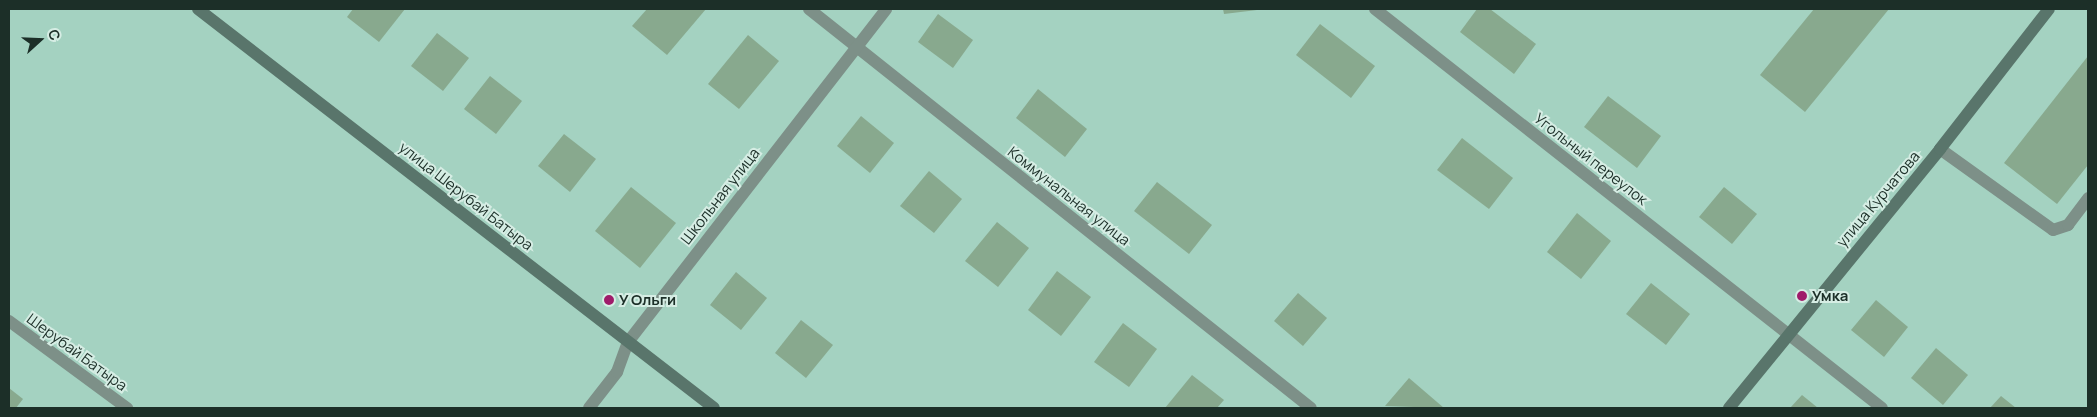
<!DOCTYPE html>
<html>
<head>
<meta charset="utf-8">
<style>
  body { margin:0 }
  #map { position:relative; width:2097px; height:417px; overflow:hidden; background:#a4d2c1; font-family:Manrope,sans-serif }
  div>[style] { position:absolute }
  [style*='--x'] { left:calc(var(--x)*1px); top:calc(var(--y)*1px); width:calc(var(--w)*1px); rotate:calc(var(--a)*1deg) }
  .building>* { inset:0; background:#88a98e }
  .lane>* { height:12px; margin:-6px; padding:0 6px; transform-origin:6px; border-radius:6px; background:#7d9088 }
  .street>* { height:12px; margin:-6px; padding:0 6px; transform-origin:6px; border-radius:6px; background:#7d9088 }
  .secondary>* { height:12px; margin:-6px; padding:0 6px; transform-origin:6px; border-radius:6px; background:#59756b }
  .dots>* { width:14px; height:14px; translate:-50% -50%; box-sizing:border-box; border:2px solid #d6ede4; border-radius:50% }
  span { translate:-50% -50%; white-space:nowrap; text-align:center; line-height:1.15; -webkit-text-stroke:4px #d6ede4; paint-order:stroke }
  .street-label { font-size:15px; color:#1c2f28 }
  .poi-label { font-size:15px; color:#1c2f28; font-weight:700 }
  .left { translate:0 -50%; text-align:left }
  .frame { position:absolute; inset:0; border:10px solid #1c2f28; pointer-events:none }
  .north { position:absolute; left:15px; top:15px; width:50px; height:50px; -webkit-text-stroke:4px #d6ede4; paint-order:stroke; rotate:70deg; font-size:14px; font-weight:700; line-height:20px; text-align:center; color:#1c2f28 }
  .north::after { content:''; display:block; margin:auto; width:18px; height:22px; background:#1c2f28; clip-path:polygon(50% 0,100% 100%,50% 72%,0 100%) }
</style>
</head>
<body>
<div id="map">
  <div class="building">
    <div style="clip-path:polygon(353px 9px,405px 9px,379px 42px,347px 17px)"></div>
    <div style="clip-path:polygon(647px 9px,706px 9px,667px 55px,632px 26px)"></div>
    <div style="clip-path:polygon(1223px 9px,1257px 9px,1257px 10px,1224px 14px)"></div>
    <div style="clip-path:polygon(1477px 9px,1490px 9px,1536px 44px,1514px 74px,1460px 32px)"></div>
    <div style="clip-path:polygon(1814px 9px,1889px 9px,1805px 112px,1760px 75px)"></div>
    <div style="clip-path:polygon(938px 14px,973px 40px,953px 68px,918px 42px)"></div>
    <div style="clip-path:polygon(1320px 24px,1375px 66px,1351px 98px,1296px 55px)"></div>
    <div style="clip-path:polygon(437px 33px,469px 58px,443px 91px,411px 66px)"></div>
    <div style="clip-path:polygon(748px 35px,779px 61px,739px 109px,708px 84px)"></div>
    <div style="clip-path:polygon(2088px 56px,2088px 165px,2057px 204px,2004px 163px)"></div>
    <div style="clip-path:polygon(490px 76px,522px 101px,496px 134px,464px 109px)"></div>
    <div style="clip-path:polygon(1038px 89px,1087px 129px,1065px 157px,1016px 118px)"></div>
    <div style="clip-path:polygon(1608px 96px,1661px 136px,1637px 168px,1584px 127px)"></div>
    <div style="clip-path:polygon(861px 116px,894px 143px,870px 173px,837px 146px)"></div>
    <div style="clip-path:polygon(564px 134px,596px 159px,570px 192px,538px 166px)"></div>
    <div style="clip-path:polygon(1462px 138px,1513px 178px,1489px 209px,1437px 170px)"></div>
    <div style="clip-path:polygon(929px 171px,962px 199px,934px 233px,900px 206px)"></div>
    <div style="clip-path:polygon(1157px 182px,1212px 225px,1189px 254px,1134px 211px)"></div>
    <div style="clip-path:polygon(631px 187px,676px 223px,640px 268px,595px 231px)"></div>
    <div style="clip-path:polygon(1724px 187px,1757px 214px,1732px 244px,1699px 217px)"></div>
    <div style="clip-path:polygon(1577px 213px,1611px 241px,1581px 279px,1547px 252px)"></div>
    <div style="clip-path:polygon(997px 222px,1029px 248px,998px 287px,965px 261px)"></div>
    <div style="clip-path:polygon(1057px 271px,1091px 297px,1061px 336px,1028px 310px)"></div>
    <div style="clip-path:polygon(736px 272px,767px 298px,741px 330px,710px 305px)"></div>
    <div style="clip-path:polygon(1651px 283px,1690px 314px,1666px 345px,1626px 314px)"></div>
    <div style="clip-path:polygon(1298px 293px,1327px 318px,1303px 346px,1274px 321px)"></div>
    <div style="clip-path:polygon(1876px 300px,1908px 327px,1884px 357px,1851px 330px)"></div>
    <div style="clip-path:polygon(801px 320px,833px 345px,806px 378px,775px 353px)"></div>
    <div style="clip-path:polygon(1123px 323px,1157px 349px,1129px 387px,1094px 362px)"></div>
    <div style="clip-path:polygon(1936px 348px,1968px 375px,1943px 405px,1911px 378px)"></div>
    <div style="clip-path:polygon(1192px 375px,1224px 400px,1217px 408px,1165px 408px)"></div>
    <div style="clip-path:polygon(1409px 378px,1444px 408px,1385px 406px)"></div>
    <div style="clip-path:polygon(9px 388px,23px 399px,16px 408px,9px 408px)"></div>
    <div style="clip-path:polygon(1802px 395px,1818px 408px,1790px 408px)"></div>
    <div style="clip-path:polygon(2001px 396px,2016px 408px,1990px 408px)"></div>
  </div>
  <div class="lane">
    <div style="--x:1940;--y:149;--w:139;--a:35.6"></div>
    <div style="--x:2053;--y:230;--w:16;--a:-18"></div>
    <div style="--x:2068;--y:225;--w:34;--a:-53"></div>
  </div>
  <div class="street">
    <div style="--x:809;--y:9;--w:641;--a:38.48"></div>
    <div style="--x:1375;--y:9;--w:645;--a:38.2"></div>
    <div style="--x:9;--y:321;--w:147;--a:36.4"></div>
    <div style="--x:589;--y:408;--w:46;--a:-52.1"></div>
    <div style="--x:617;--y:372;--w:32;--a:-70"></div>
    <div style="--x:628;--y:342;--w:421;--a:-52.2"></div>
  </div>
  <div class="secondary">
    <div style="--x:198;--y:9;--w:652;--a:37.71"></div>
    <div style="--x:1729;--y:408;--w:334;--a:-50.8"></div>
    <div style="--x:1940;--y:149;--w:177;--a:-52.1"></div>
  </div>
  <div class="dots">
    <div style="left:1802px;top:296px;background:#9f1b6a"></div>
    <div style="left:609px;top:300px;background:#9f1b6a"></div>
  </div>
  <div class="street-label">
    <span style="left:1591px;top:159px;rotate:38deg">Угольный переулок</span>
    <span style="left:466px;top:196px;rotate:38deg">улица Шерубай Батыра</span>
    <span style="left:720px;top:196px;rotate:-52deg">Школьная улица</span>
    <span style="left:1069px;top:196px;rotate:38deg">Коммунальная улица</span>
    <span style="left:1878px;top:199px;rotate:-50deg">улица Курчатова</span>
    <span style="left:77px;top:352px;rotate:36deg">Шерубай Батыра</span>
  </div>
  <div class="poi-label">
    <span class="left" style="left:1812px;top:296px">Умка</span>
    <span class="left" style="left:619px;top:300px">У Ольги</span>
  </div>
  <div class="frame"></div>
  <div class="north">С</div>
</div>
</body>
</html>
